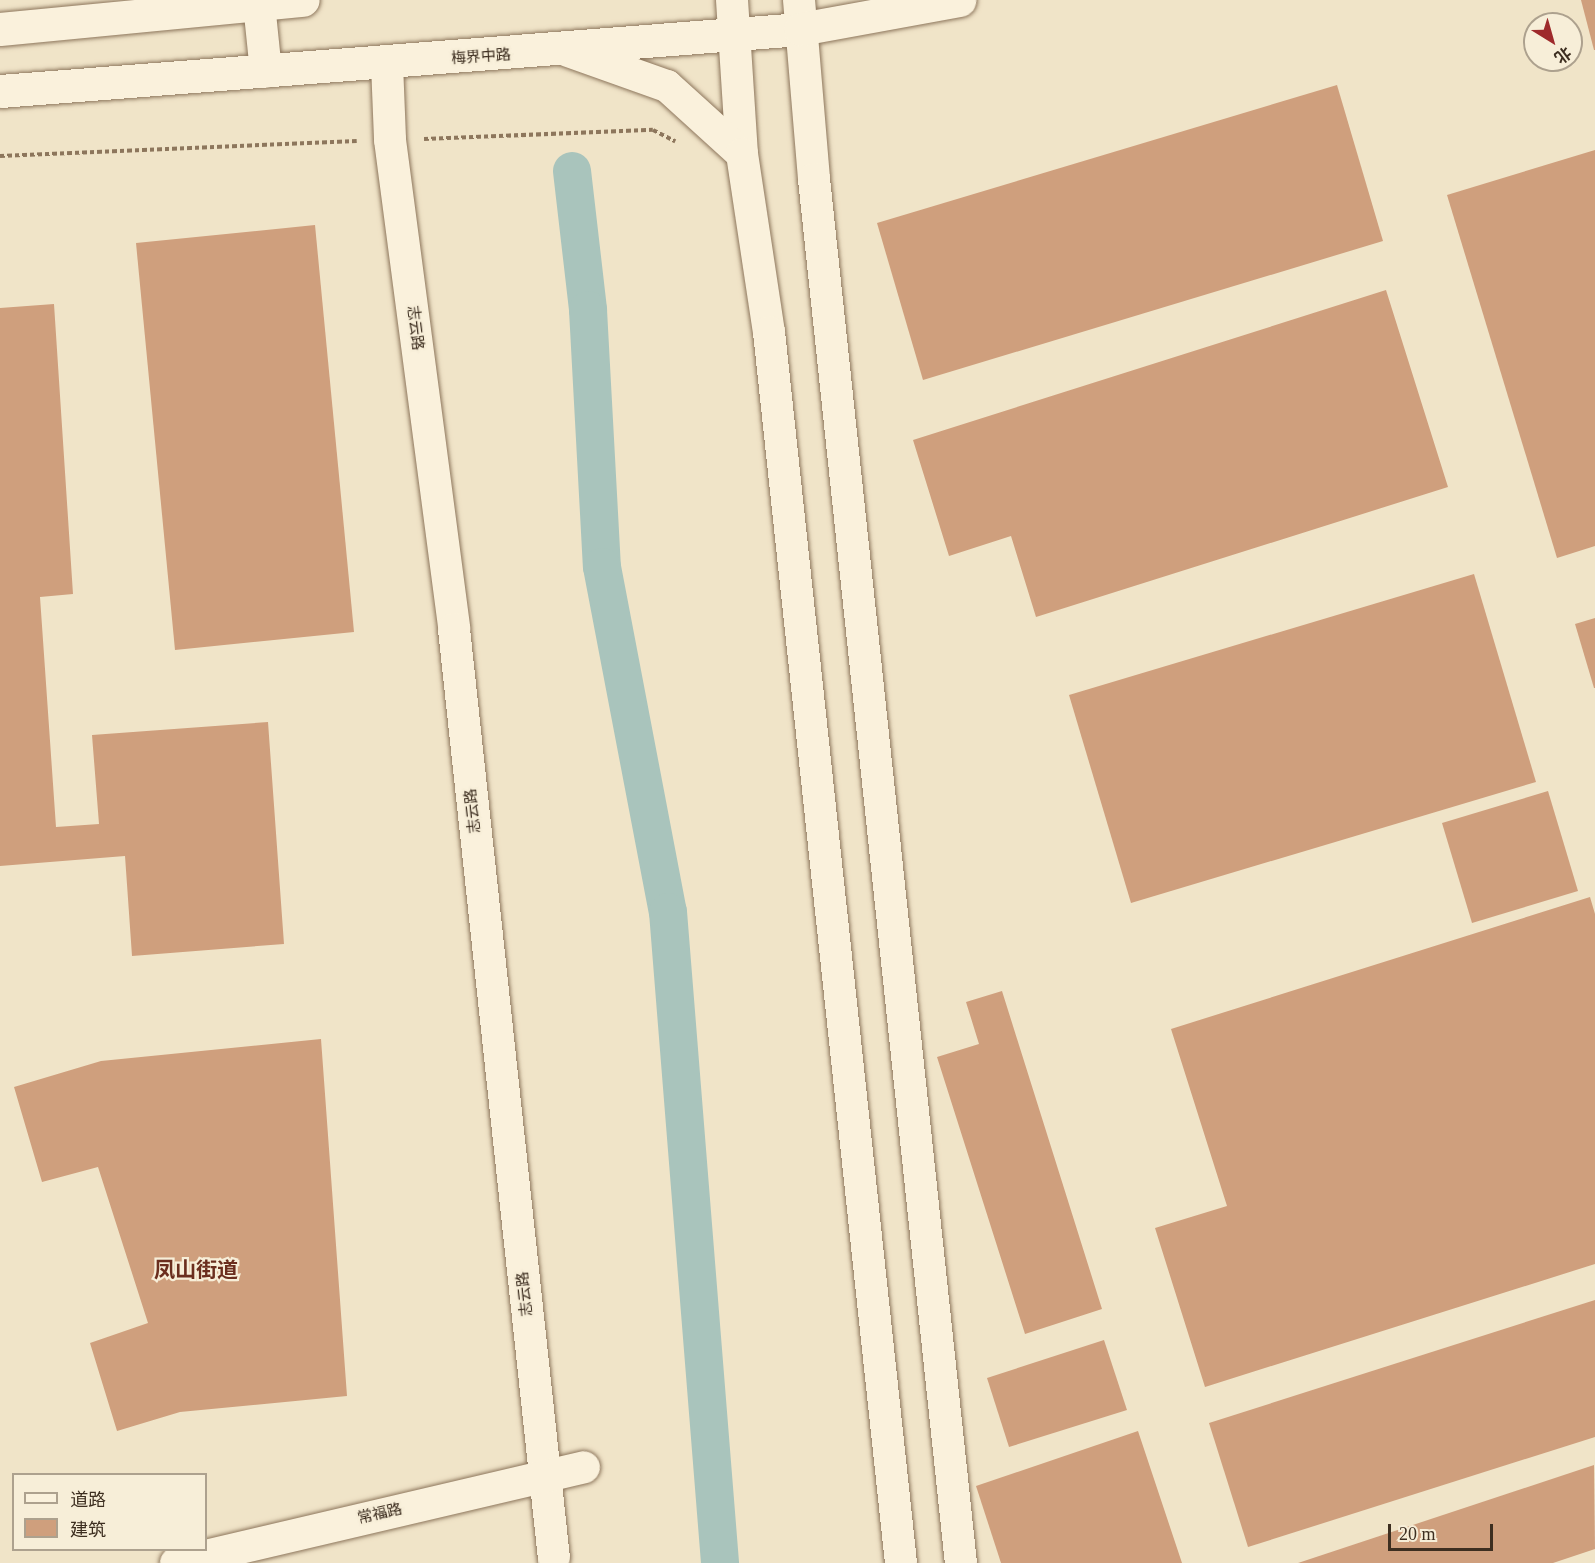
<!DOCTYPE html>
<html>
<head>
<meta charset="utf-8">
<style>
  body { margin:0 }
  #map { position:relative; width:1595px; height:1563px; overflow:hidden; background:#f0e4c8; font-family:"Times New Roman","Noto Sans SC",serif }
  div>[style] { position:absolute }
  [style*='--x'] { left:calc(var(--x)*1px); top:calc(var(--y)*1px); width:calc(var(--w)*1px); rotate:calc(var(--a)*1deg) }
  .canal>* { height:38px; margin:-19px; padding:0 19px; transform-origin:19px; border-radius:19px; background:#a9c4bc }
  .building>* { inset:0; background:#cf9f7d }
  .path>* { height:4px; margin-top:-2px; transform-origin:0; background:repeating-linear-gradient(90deg,#8d765c 0 4.5px,transparent 0 7.5px) }
  .roads { filter:drop-shadow(0 0 2px #8d765c) drop-shadow(0 0 2px #8d765c) }
  .street>* { height:32px; margin:-16px; padding:0 16px; transform-origin:16px; border-radius:16px; background:#faf1dc }
  .secondary>* { height:33px; margin:-16.5px; padding:0 16.5px; transform-origin:16.5px; border-radius:16.5px; background:#faf1dc }
  span { translate:-50% -50%; white-space:nowrap; text-align:center; line-height:1.15; -webkit-text-stroke:4.5px #f7eed8; paint-order:stroke }
  .street-label { font-size:15px; color:#3d2e20 }
  .district-label { font-size:21px; color:#6b2e1e; font-weight:700 }
  .legend { position:absolute; left:12px; top:1473px; width:195px; height:78px; box-sizing:border-box; background:#f7eed8; border:2px solid #ada18e; margin:0; padding:8px 10px; list-style:none; font-size:18px; color:#3d2e20 }
  .legend li { display:flex; align-items:center; gap:12px; height:30px }
  .legend b { width:30px; border:2px solid #ada18e }
  .north { position:absolute; left:1523px; top:12px; width:60px; height:60px; box-sizing:border-box; background:#f7eed8; border:2px solid #ada18e; border-radius:50%; rotate:143deg; font-size:16px; font-weight:700; line-height:24px; text-align:center; color:#3d2e20 }
  .north::after { content:''; display:block; margin:auto; width:21px; height:27px; background:#9e2a2b; clip-path:polygon(50% 0,100% 100%,50% 72%,0 100%) }
  .scale { position:absolute; left:1388px; top:1524px; width:105px; height:27px; box-sizing:border-box; border:3px solid #3d2e20; border-top:0; padding-left:8px; font-size:18px; line-height:21px; white-space:nowrap; color:#3d2e20; -webkit-text-stroke:4px #f7eed8; paint-order:stroke }
</style>
</head>
<body>
<div id="map">
  <div class="canal">
    <div style="--x:572;--y:171;--w:140;--a:83.4"></div>
    <div style="--x:588;--y:310;--w:257;--a:86.9"></div>
    <div style="--x:602;--y:567;--w:351;--a:79.2"></div>
    <div style="--x:668;--y:912;--w:653;--a:85.43"></div>
  </div>
  <div class="building">
    <div style="clip-path:polygon(1581px 0,1595px 0,1595px 50px,1594px 50px)"></div>
    <div style="clip-path:polygon(1337px 85px,1383px 241px,923px 380px,877px 223px)"></div>
    <div style="clip-path:polygon(1595px 150px,1595px 546px,1557px 558px,1447px 195px)"></div>
    <div style="clip-path:polygon(315px 225px,354px 632px,175px 650px,136px 243px)"></div>
    <div style="clip-path:polygon(1386px 290px,1448px 487px,1036px 617px,1011px 536px,949px 556px,913px 440px)"></div>
    <div style="clip-path:polygon(54px 304px,73px 594px,40px 597px,56px 827px,99px 824px,92px 735px,268px 722px,284px 944px,132px 956px,125px 856px,0 866px,0 308px)"></div>
    <div style="clip-path:polygon(1474px 574px,1536px 782px,1131px 903px,1069px 695px)"></div>
    <div style="clip-path:polygon(1595px 618px,1595px 688px,1594px 688px,1575px 624px)"></div>
    <div style="clip-path:polygon(1548px 791px,1578px 891px,1472px 923px,1442px 823px)"></div>
    <div style="clip-path:polygon(1590px 897px,1595px 914px,1595px 1264px,1205px 1387px,1155px 1228px,1227px 1206px,1171px 1029px)"></div>
    <div style="clip-path:polygon(1002px 991px,1102px 1309px,1025px 1334px,937px 1057px,979px 1044px,966px 1002px)"></div>
    <div style="clip-path:polygon(321px 1039px,347px 1396px,180px 1412px,117px 1431px,90px 1343px,148px 1323px,98px 1167px,42px 1182px,14px 1087px,101px 1061px)"></div>
    <div style="clip-path:polygon(1595px 1300px,1595px 1437px,1248px 1547px,1209px 1423px)"></div>
    <div style="clip-path:polygon(1104px 1340px,1127px 1410px,1009px 1447px,987px 1378px)"></div>
    <div style="clip-path:polygon(1138px 1431px,1182px 1563px,1001px 1563px,976px 1486px)"></div>
    <div style="clip-path:polygon(1594px 1465px,1595px 1549px,1553px 1563px,1298px 1563px)"></div>
  </div>
  <div class="path">
    <div style="--x:424;--y:139;--w:229;--a:-2.3"></div>
    <div style="--x:653;--y:130;--w:25;--a:27"></div>
    <div style="--x:0;--y:156;--w:357;--a:-2.4"></div>
  </div>
  <div class="roads">
    <div class="street">
      <div style="--x:732;--y:0;--w:154;--a:86.3"></div>
      <div style="--x:799;--y:0;--w:180;--a:85.2"></div>
      <div style="--x:814;--y:179;--w:1392;--a:83.94"></div>
      <div style="--x:259;--y:4;--w:68;--a:84.1"></div>
      <div style="--x:568;--y:51;--w:105;--a:19.5"></div>
      <div style="--x:667;--y:86;--w:101;--a:42.2"></div>
      <div style="--x:742;--y:154;--w:180;--a:81.4"></div>
      <div style="--x:769;--y:332;--w:1238;--a:83.88"></div>
      <div style="--x:387;--y:64;--w:76;--a:87.7"></div>
      <div style="--x:390;--y:140;--w:493;--a:82.5"></div>
      <div style="--x:454;--y:629;--w:934;--a:83.86"></div>
      <div style="--x:176;--y:1563;--w:419;--a:-13.2"></div>
    </div>
    <div class="secondary">
      <div style="--x:0;--y:29;--w:304;--a:-5.5"></div>
      <div style="--x:0;--y:91;--w:802;--a:-4.43"></div>
      <div style="--x:800;--y:29;--w:162;--a:-10.3"></div>
    </div>
  </div>
  <div class="street-label">
    <span style="left:481px;top:57px;rotate:-4deg">梅界中路</span>
    <span style="left:415px;top:328px;rotate:83deg">志云路</span>
    <span style="left:473px;top:811px;rotate:-96deg">志云路</span>
    <span style="left:525px;top:1294px;rotate:-96deg">志云路</span>
    <span style="left:380px;top:1514px;rotate:-13deg">常福路</span>
  </div>
  <div class="district-label">
    <span style="left:196px;top:1270px">凤山街道</span>
  </div>
  <ul class="legend">
  <li><b style="height:8px;background:#faf1dc"></b>道路</li>
  <li><b style="height:16px;background:#cf9f7d"></b>建筑</li>
  </ul>
  <div class="north">北</div>
  <div class="scale">20 m</div>
</div>
</body>
</html>
